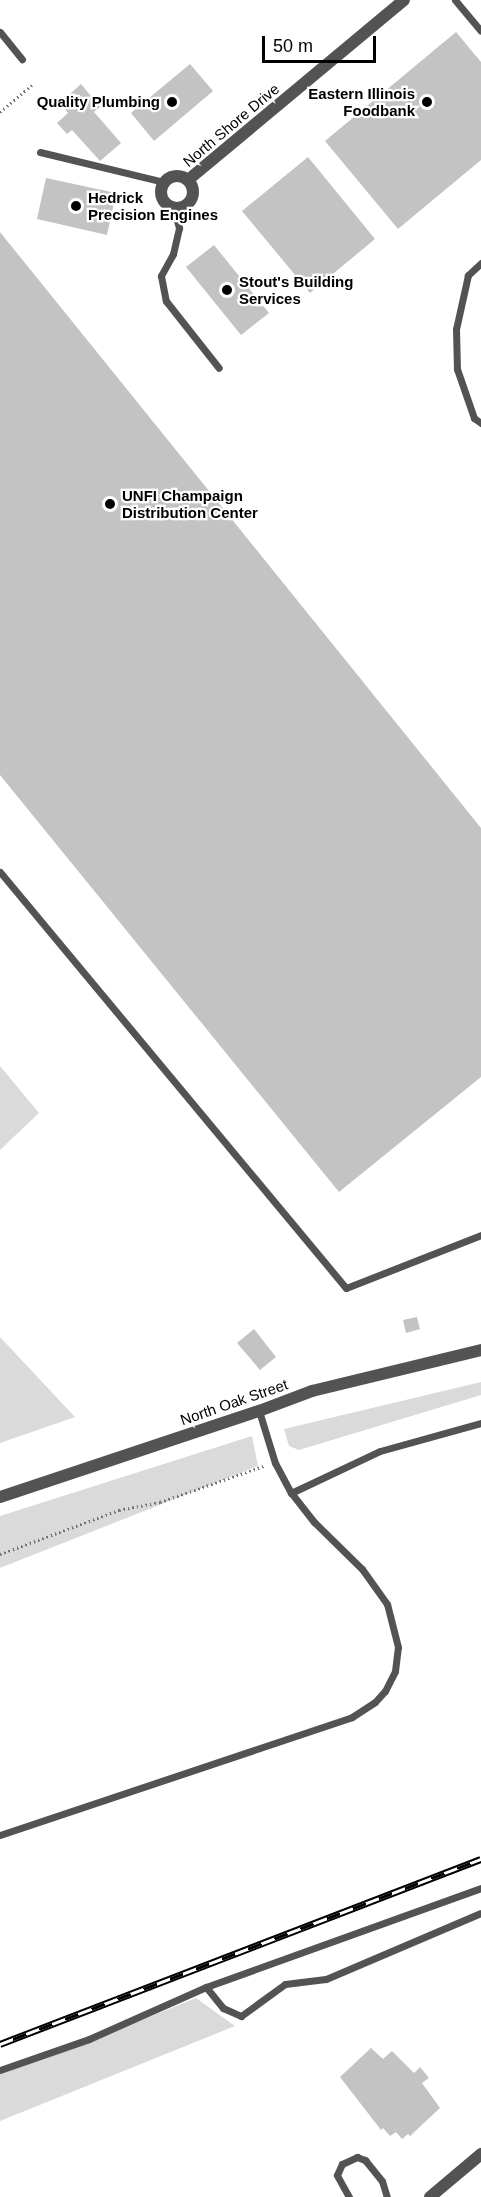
<!DOCTYPE html>
<html>
<head>
<meta charset="utf-8">
<style>
  body { margin:0 }
  #map { position:relative; width:481px; height:2197px; overflow:hidden; background:#fff; font-family:Helvetica,sans-serif }
  div>[style] { position:absolute }
  [style*='--x'] { left:calc(var(--x)*1px); top:calc(var(--y)*1px); width:calc(var(--w)*1px); rotate:calc(var(--a)*1deg) }
  .green>* { inset:0; background:#dadada }
  .building>* { inset:0; background:#c3c3c3 }
  .path>* { height:3px; margin-top:-1.5px; transform-origin:0; background:repeating-linear-gradient(90deg,#757575 0 1.5px,transparent 0 4.5px) }
  .lane>* { height:7px; margin:-3.5px; padding:0 3.5px; transform-origin:3.5px; border-radius:3.5px; background:#535353 }
  .street>* { height:12px; margin:-6px; padding:0 6px; transform-origin:6px; border-radius:6px; background:#535353 }
  .street>.ring { margin:-6px; padding:0; box-sizing:content-box; background:none; border:12px solid #535353; border-radius:50% }
  .rail>* { height:7px; margin-top:-3.5px; transform-origin:0; background:repeating-linear-gradient(90deg,#fff 0 14px,#000 0 28px); box-sizing:border-box; border-block:2px solid #000 }
  .dots>* { width:16px; height:16px; translate:-50% -50%; box-sizing:border-box; border:3px solid #fff; border-radius:50% }
  span { translate:-50% -50%; white-space:nowrap; text-align:center; line-height:1.15; -webkit-text-stroke:4.5px #fff; paint-order:stroke }
  .poi-label { font-size:15px; color:#000; font-weight:700 }
  .right { translate:-100% -50%; text-align:right }
  .left { translate:0 -50%; text-align:left }
  .street-label { font-size:15px; color:#000 }
  .scale { position:absolute; left:262px; top:36px; width:114px; height:27px; box-sizing:border-box; border:3px solid #000; border-top:0; padding-left:8px; font-size:18px; line-height:21px; white-space:nowrap; color:#000; -webkit-text-stroke:4px #fff; paint-order:stroke }
</style>
</head>
<body>
<div id="map">
  <div class="green">
    <div style="clip-path:polygon(0 1066px,39px 1113px,0 1150px)"></div>
    <div style="clip-path:polygon(0 1337px,75px 1417px,0 1443px)"></div>
    <div style="clip-path:polygon(481px 1382px,481px 1395px,299px 1450px,289px 1446px,284px 1429px)"></div>
    <div style="clip-path:polygon(252px 1436px,258px 1466px,0 1568px,0 1516px)"></div>
    <div style="clip-path:polygon(196px 1998px,235px 2026px,0 2121px,0 2072px,64px 2052px)"></div>
  </div>
  <div class="building">
    <div style="clip-path:polygon(456px 32px,481px 62px,481px 160px,398px 229px,325px 141px)"></div>
    <div style="clip-path:polygon(190px 64px,213px 91px,154px 141px,131px 113px)"></div>
    <div style="clip-path:polygon(81px 84px,100px 107px,94px 112px,121px 143px,100px 161px,72px 130px,67px 134px,57px 123px,68px 113px,60px 103px)"></div>
    <div style="clip-path:polygon(308px 157px,375px 239px,310px 293px,242px 211px)"></div>
    <div style="clip-path:polygon(46px 178px,116px 193px,107px 235px,37px 219px)"></div>
    <div style="clip-path:polygon(0 232px,481px 828px,481px 1077px,339px 1192px,0 775px)"></div>
    <div style="clip-path:polygon(214px 245px,269px 313px,241px 335px,186px 267px)"></div>
    <div style="clip-path:polygon(417px 1317px,420px 1329px,406px 1333px,403px 1320px)"></div>
    <div style="clip-path:polygon(254px 1329px,276px 1357px,260px 1370px,237px 1343px)"></div>
    <div style="clip-path:polygon(371px 2048px,383px 2059px,392px 2051px,414px 2073px,420px 2067px,429px 2078px,422px 2083px,440px 2108px,410px 2136px,408px 2134px,402px 2139px,396px 2132px,390px 2136px,383px 2128px,381px 2130px,340px 2077px)"></div>
  </div>
  <div class="path">
    <div style="--x:0;--y:112;--w:42;--a:-40.2"></div>
    <div style="--x:0;--y:1554;--w:127;--a:-20.3"></div>
    <div style="--x:119;--y:1510;--w:42;--a:-11"></div>
    <div style="--x:160;--y:1502;--w:110;--a:-19.1"></div>
  </div>
  <div class="lane">
    <div style="--x:455;--y:0;--w:40;--a:50"></div>
    <div style="--x:0;--y:32;--w:35;--a:51"></div>
    <div style="--x:40;--y:152;--w:128;--a:13.6"></div>
    <div style="--x:173;--y:208;--w:21;--a:73"></div>
    <div style="--x:179;--y:228;--w:27;--a:103"></div>
    <div style="--x:173;--y:254;--w:25;--a:119"></div>
    <div style="--x:161;--y:276;--w:25;--a:79"></div>
    <div style="--x:166;--y:301;--w:85;--a:51.7"></div>
    <div style="--x:481;--y:263;--w:18;--a:137"></div>
    <div style="--x:468;--y:275;--w:55;--a:102.5"></div>
    <div style="--x:456;--y:329;--w:40;--a:88.6"></div>
    <div style="--x:457;--y:369;--w:52;--a:70.9"></div>
    <div style="--x:474;--y:418;--w:9;--a:36"></div>
    <div style="--x:0;--y:872;--w:541;--a:50.25"></div>
    <div style="--x:346;--y:1288;--w:145;--a:-21.4"></div>
    <div style="--x:291;--y:1493;--w:98;--a:-25.3"></div>
    <div style="--x:380;--y:1451;--w:105;--a:-15.5"></div>
    <div style="--x:0;--y:1835;--w:371;--a:-18.5"></div>
    <div style="--x:352;--y:1717;--w:27;--a:-33"></div>
    <div style="--x:375;--y:1702;--w:15;--a:-48"></div>
    <div style="--x:385;--y:1691;--w:22;--a:-63"></div>
    <div style="--x:395;--y:1671;--w:24;--a:-83"></div>
    <div style="--x:398;--y:1647;--w:44;--a:-104.3"></div>
    <div style="--x:387;--y:1604;--w:43;--a:-125.5"></div>
    <div style="--x:362;--y:1569;--w:67;--a:-135.6"></div>
    <div style="--x:314;--y:1522;--w:37;--a:-128"></div>
    <div style="--x:291;--y:1493;--w:34;--a:-118"></div>
    <div style="--x:275;--y:1463;--w:54;--a:-107.1"></div>
    <div style="--x:206;--y:1987;--w:27;--a:51"></div>
    <div style="--x:223;--y:2008;--w:20;--a:24"></div>
    <div style="--x:241;--y:2016;--w:54;--a:-36"></div>
    <div style="--x:285;--y:1984;--w:41;--a:-7"></div>
    <div style="--x:326;--y:1979;--w:168;--a:-23.1"></div>
    <div style="--x:0;--y:2070;--w:94;--a:-19.2"></div>
    <div style="--x:89;--y:2039;--w:128;--a:-24"></div>
    <div style="--x:206;--y:1987;--w:292;--a:-19.8"></div>
    <div style="--x:349;--y:2197;--w:25;--a:-119"></div>
    <div style="--x:337;--y:2175;--w:12;--a:-66"></div>
    <div style="--x:342;--y:2164;--w:17;--a:-25"></div>
    <div style="--x:357;--y:2157;--w:9;--a:21"></div>
    <div style="--x:365;--y:2160;--w:27;--a:51"></div>
    <div style="--x:382;--y:2181;--w:17;--a:73"></div>
  </div>
  <div class="street">
    <div class="ring" style="left:161px;top:176px;width:20px;height:20px"></div>
    <div style="--x:188;--y:180;--w:281;--a:-39.8"></div>
    <div style="--x:0;--y:1497;--w:273;--a:-18.4"></div>
    <div style="--x:259;--y:1411;--w:57;--a:-20.7"></div>
    <div style="--x:312;--y:1391;--w:174;--a:-13.6"></div>
    <div style="--x:430;--y:2197;--w:67;--a:-40.1"></div>
  </div>
  <div class="rail">
    <div style="--x:0;--y:2044;--w:515;--a:-21.04"></div>
  </div>
  <div class="dots">
    <div style="left:172px;top:102px;background:#000"></div>
    <div style="left:427px;top:102px;background:#000"></div>
    <div style="left:76px;top:206px;background:#000"></div>
    <div style="left:227px;top:290px;background:#000"></div>
    <div style="left:110px;top:504px;background:#000"></div>
  </div>
  <div class="poi-label">
    <span class="right" style="left:415px;top:102px">Eastern Illinois<br>Foodbank</span>
    <span class="right" style="left:160px;top:102px">Quality Plumbing</span>
    <span class="left" style="left:88px;top:206px">Hedrick<br>Precision Engines</span>
    <span class="left" style="left:239px;top:290px">Stout's Building<br>Services</span>
    <span class="left" style="left:122px;top:504px">UNFI Champaign<br>Distribution Center</span>
  </div>
  <div class="street-label">
    <span style="left:231px;top:125px;rotate:-40deg">North Shore Drive</span>
    <span style="left:234px;top:1402px;rotate:-19deg">North Oak Street</span>
  </div>
  <div class="scale">50 m</div>
</div>
</body>
</html>
